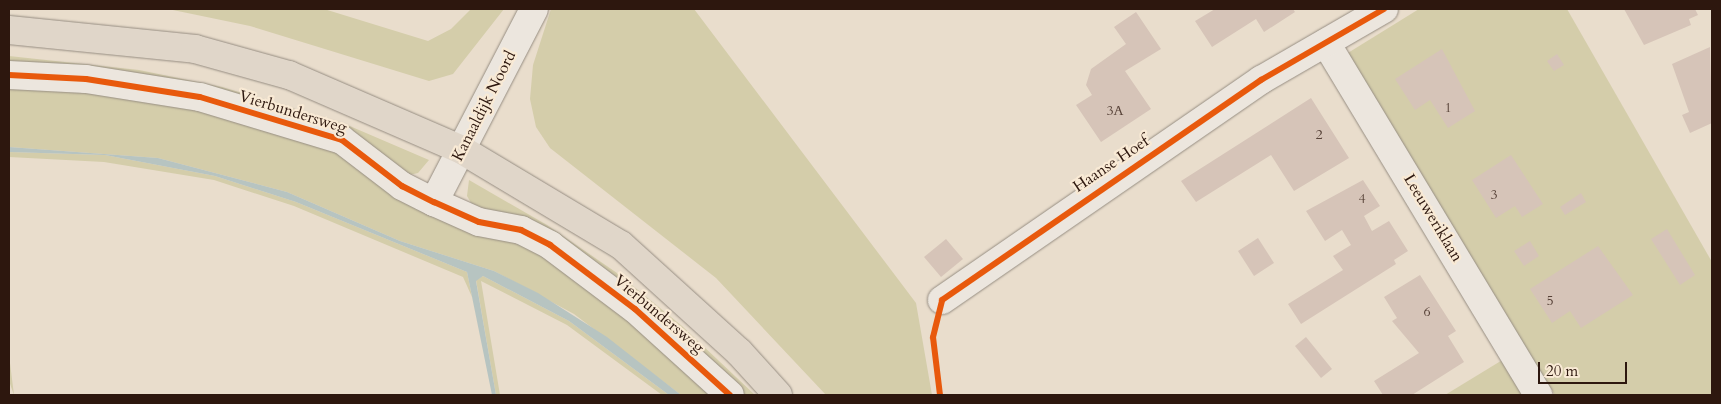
<!DOCTYPE html>
<html>
<head>
<meta charset="utf-8">
<style>
  body { margin:0 }
  #map { position:relative; width:1721px; height:404px; overflow:hidden; background:#e9ddcc; font-family:Cardo,serif }
  div>[style] { position:absolute }
  [style*='--x'] { left:calc(var(--x)*1px); top:calc(var(--y)*1px); width:calc(var(--w)*1px); rotate:calc(var(--a)*1deg) }
  .green>* { inset:0; background:#d4cdaa }
  .water>* { inset:0; background:#b7c4c1 }
  .building>* { inset:0; background:#d6c4b8 }
  .roads { filter:drop-shadow(0 0 1px #968d82) drop-shadow(0 0 1px #968d82) }
  .minor>* { height:28px; margin:-14px; padding:0 14px; transform-origin:14px; border-radius:14px; background:#ece6de }
  .major>* { height:28px; margin:-14px; padding:0 14px; transform-origin:14px; border-radius:14px; background:#e0d6c9 }
  .cycleway>* { height:6px; margin:-3px; padding:0 3px; transform-origin:3px; border-radius:3px; background:#e8590c }
  span { translate:-50% -50%; white-space:nowrap; text-align:center; line-height:1.15; -webkit-text-stroke:4.5px #f9ead5; paint-order:stroke }
  .number-label { font-size:14px; color:#574238 }
  .number-label span { -webkit-text-stroke-width:0 }
  .street-label { font-size:16px; color:#2d170e }
  .frame { position:absolute; inset:0; border:10px solid #2d170e; pointer-events:none }
  .scale { position:absolute; left:1538px; top:362px; width:89px; height:22px; box-sizing:border-box; border:2px solid #2d170e; border-top:0; padding-left:6px; font-size:15px; line-height:18px; white-space:nowrap; color:#2d170e; -webkit-text-stroke:4px #f9ead5; paint-order:stroke }
</style>
</head>
<body>
<div id="map">
  <div class="green">
    <div style="clip-path:polygon(168px 9px,324px 9px,428px 41px,451px 29px,471px 9px,504px 9px,453px 74px,429px 81px,250px 26px)"></div>
    <div style="clip-path:polygon(551px 9px,694px 9px,916px 303px,932px 395px,826px 395px,716px 278px,550px 148px,536px 127px,530px 99px,533px 65px)"></div>
    <div style="clip-path:polygon(1419px 9px,1567px 9px,1712px 262px,1712px 395px,1555px 395px,1343px 56px)"></div>
    <div style="clip-path:polygon(9px 56px,139px 70px,222px 87px,345px 124px,429px 160px,418px 173px,405px 176px,373px 151px,9px 64px)"></div>
    <div style="clip-path:polygon(9px 81px,140px 95px,334px 147px,563px 266px,719px 395px,681px 395px,574px 314px,494px 271px,400px 241px,287px 192px,158px 158px,9px 147px)"></div>
    <div style="clip-path:polygon(9px 152px,105px 155px,215px 176px,296px 202px,467px 272px,492px 395px,472px 297px,463px 277px,294px 206px,214px 180px,104px 162px,9px 157px)"></div>
    <div style="clip-path:polygon(469px 180px,547px 225px,617px 273px,682px 326px,755px 395px,743px 395px,474px 208px,467px 196px)"></div>
    <div style="clip-path:polygon(483px 276px,569px 321px,669px 395px,662px 395px,567px 325px,481px 281px,500px 395px,496px 395px,476px 280px)"></div>
    <div style="clip-path:polygon(9px 355px,14px 395px,9px 381px)"></div>
    <div style="clip-path:polygon(1504px 359px,1525px 395px,1445px 395px)"></div>
  </div>
  <div class="water">
    <div style="clip-path:polygon(9px 147px,158px 158px,287px 192px,400px 241px,494px 271px,538px 293px,607px 337px,681px 395px,669px 395px,569px 321px,483px 276px,476px 281px,496px 395px,492px 395px,467px 272px,296px 202px,215px 176px,105px 155px,9px 152px)"></div>
  </div>
  <div class="building">
    <div style="clip-path:polygon(1215px 9px,1293px 9px,1295px 12px,1264px 32px,1256px 19px,1212px 47px,1195px 21px)"></div>
    <div style="clip-path:polygon(1624px 9px,1695px 9px,1698px 15px,1689px 19px,1691px 25px,1644px 45px)"></div>
    <div style="clip-path:polygon(1136px 12px,1161px 49px,1125px 71px,1151px 109px,1101px 142px,1076px 105px,1092px 95px,1086px 85px,1091px 69px,1126px 44px,1114px 27px)"></div>
    <div style="clip-path:polygon(1710px 47px,1712px 123px,1690px 133px,1682px 115px,1689px 112px,1672px 64px)"></div>
    <div style="clip-path:polygon(1442px 49px,1475px 111px,1448px 128px,1430px 100px,1415px 110px,1395px 79px)"></div>
    <div style="clip-path:polygon(1557px 54px,1564px 65px,1554px 71px,1547px 61px)"></div>
    <div style="clip-path:polygon(1311px 98px,1349px 158px,1294px 191px,1271px 155px,1196px 202px,1181px 181px)"></div>
    <div style="clip-path:polygon(1511px 155px,1543px 204px,1522px 217px,1515px 206px,1496px 218px,1472px 180px)"></div>
    <div style="clip-path:polygon(1363px 180px,1380px 206px,1364px 216px,1372px 231px,1389px 221px,1408px 251px,1394px 260px,1396px 264px,1301px 324px,1288px 304px,1343px 270px,1333px 256px,1351px 245px,1342px 230px,1325px 241px,1306px 211px)"></div>
    <div style="clip-path:polygon(1581px 193px,1586px 202px,1565px 215px,1560px 207px)"></div>
    <div style="clip-path:polygon(1667px 229px,1695px 275px,1680px 285px,1651px 239px)"></div>
    <div style="clip-path:polygon(1258px 238px,1274px 263px,1254px 276px,1238px 251px)"></div>
    <div style="clip-path:polygon(946px 239px,963px 259px,941px 277px,924px 257px)"></div>
    <div style="clip-path:polygon(1530px 241px,1539px 256px,1524px 266px,1514px 251px)"></div>
    <div style="clip-path:polygon(1598px 246px,1633px 295px,1581px 328px,1570px 311px,1552px 323px,1530px 289px)"></div>
    <div style="clip-path:polygon(1420px 275px,1456px 331px,1448px 336px,1464px 362px,1412px 395px,1383px 395px,1374px 381px,1419px 353px,1392px 321px,1397px 318px,1384px 297px)"></div>
    <div style="clip-path:polygon(1306px 337px,1332px 369px,1321px 378px,1295px 346px)"></div>
  </div>
  <div class="roads">
    <div class="minor">
      <div style="--x:1326;--y:43;--w:411;--a:58.9"></div>
      <div style="--x:9;--y:75;--w:77;--a:3"></div>
      <div style="--x:86;--y:79;--w:115;--a:9"></div>
      <div style="--x:200;--y:97;--w:148;--a:16.8"></div>
      <div style="--x:342;--y:140;--w:76;--a:37.5"></div>
      <div style="--x:402;--y:186;--w:36;--a:27"></div>
      <div style="--x:434;--y:202;--w:49;--a:24"></div>
      <div style="--x:479;--y:222;--w:43;--a:10.8"></div>
      <div style="--x:521;--y:230;--w:33;--a:27"></div>
      <div style="--x:550;--y:245;--w:106;--a:37"></div>
      <div style="--x:635;--y:309;--w:128;--a:42.2"></div>
      <div style="--x:434;--y:202;--w:217;--a:-62.6"></div>
      <div style="--x:942;--y:300;--w:388;--a:-34.6"></div>
      <div style="--x:1261;--y:80;--w:142;--a:-30"></div>
    </div>
    <div class="major">
      <div style="--x:9;--y:30;--w:187;--a:5.8"></div>
      <div style="--x:195;--y:49;--w:98;--a:15.5"></div>
      <div style="--x:289;--y:75;--w:189;--a:23.4"></div>
      <div style="--x:462;--y:150;--w:185;--a:30.9"></div>
      <div style="--x:621;--y:245;--w:159;--a:42.2"></div>
      <div style="--x:739;--y:352;--w:58;--a:47.8"></div>
    </div>
  </div>
  <div class="cycleway">
    <div style="--x:9;--y:75;--w:77;--a:3"></div>
    <div style="--x:86;--y:79;--w:115;--a:9"></div>
    <div style="--x:200;--y:97;--w:148;--a:16.8"></div>
    <div style="--x:342;--y:140;--w:76;--a:37.5"></div>
    <div style="--x:402;--y:186;--w:36;--a:27"></div>
    <div style="--x:434;--y:202;--w:49;--a:24"></div>
    <div style="--x:479;--y:222;--w:43;--a:10.8"></div>
    <div style="--x:521;--y:230;--w:33;--a:27"></div>
    <div style="--x:550;--y:245;--w:106;--a:37"></div>
    <div style="--x:635;--y:309;--w:128;--a:42.2"></div>
    <div style="--x:940;--y:395;--w:58;--a:-96.9"></div>
    <div style="--x:933;--y:337;--w:38;--a:-76"></div>
    <div style="--x:942;--y:300;--w:388;--a:-34.6"></div>
    <div style="--x:1261;--y:80;--w:142;--a:-30"></div>
  </div>
  <div class="number-label">
    <span style="left:1448px;top:108px">1</span>
    <span style="left:1115px;top:111px">3A</span>
    <span style="left:1319px;top:135px">2</span>
    <span style="left:1494px;top:195px">3</span>
    <span style="left:1362px;top:199px">4</span>
    <span style="left:1550px;top:301px">5</span>
    <span style="left:1427px;top:312px">6</span>
  </div>
  <div class="street-label">
    <span style="left:484px;top:106px;rotate:-63deg">Kanaaldijk Noord</span>
    <span style="left:293px;top:112px;rotate:17deg">Vierbundersweg</span>
    <span style="left:1111px;top:164px;rotate:-34deg">Haanse Hoef</span>
    <span style="left:1433px;top:218px;rotate:59deg">Leeuweriklaan</span>
    <span style="left:659px;top:314px;rotate:40deg">Vierbundersweg</span>
  </div>
  <div class="frame"></div>
  <div class="scale">20 m</div>
</div>
</body>
</html>
